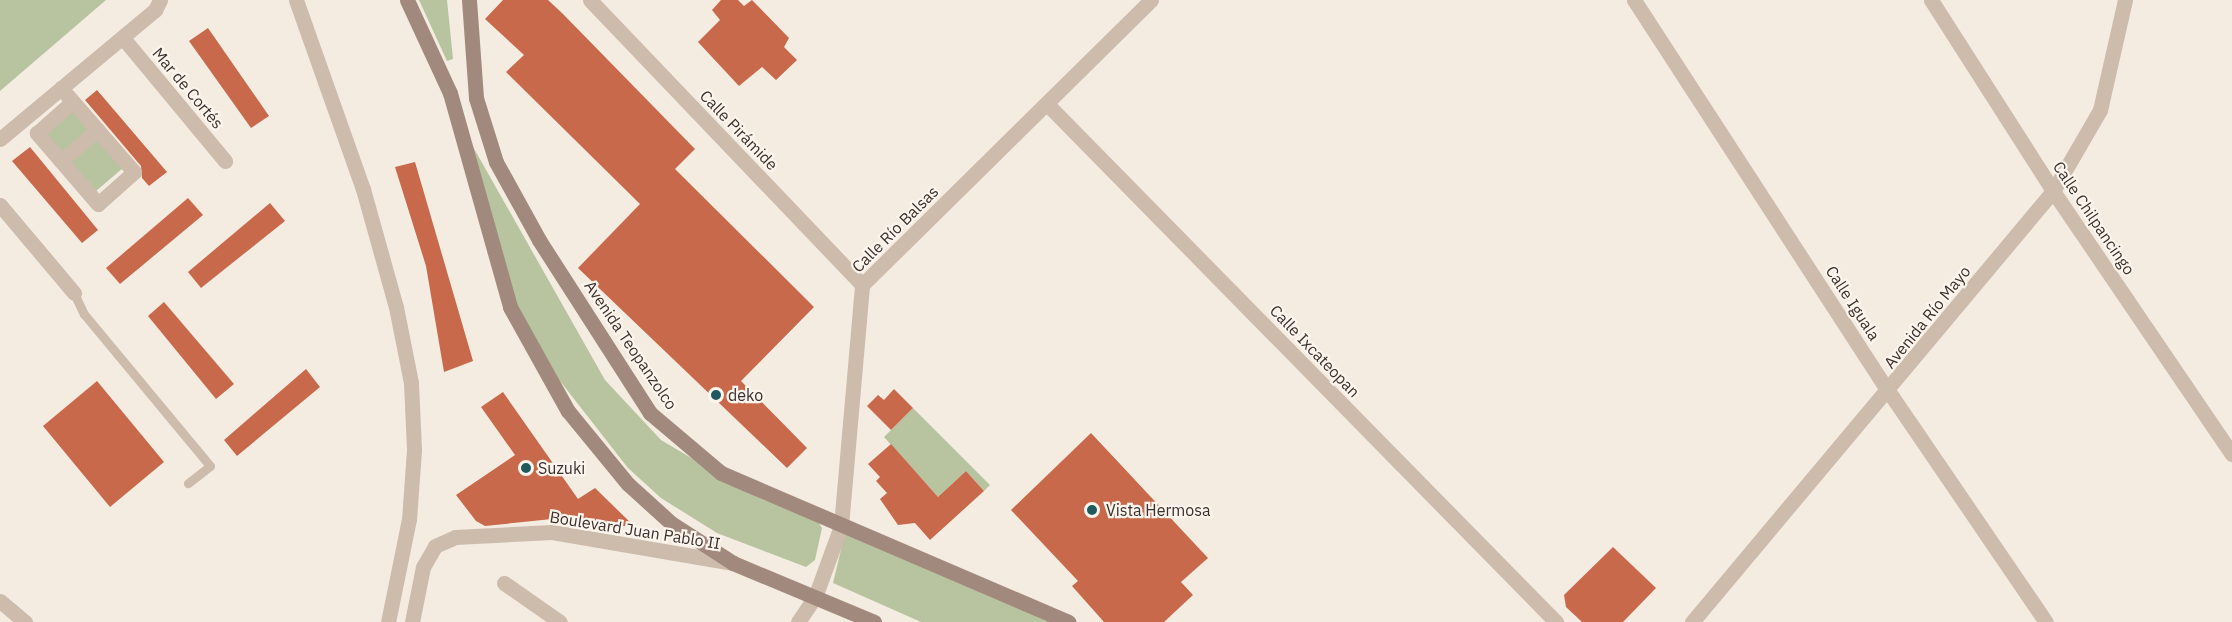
<!DOCTYPE html>
<html>
<head>
<meta charset="utf-8">
<style>
  body { margin:0 }
  #map { position:relative; width:2232px; height:622px; overflow:hidden; background:#f4ebe1; font-family:"IBM Plex Sans",sans-serif }
  div>[style] { position:absolute }
  [style*='--x'] { left:calc(var(--x)*1px); top:calc(var(--y)*1px); width:calc(var(--w)*1px); rotate:calc(var(--a)*1deg) }
  .green>* { inset:0; background:#b8c4a0 }
  .building>* { inset:0; background:#c8694b }
  .service>* { height:9px; margin:-4.5px; padding:0 4.5px; transform-origin:4.5px; border-radius:4.5px; background:#cdbbac }
  .pedestrian>* { height:15px; margin:-7.5px; padding:0 7.5px; transform-origin:7.5px; border-radius:7.5px; background:#cdbbac }
  .minor>* { height:15px; margin:-7.5px; padding:0 7.5px; transform-origin:7.5px; border-radius:7.5px; background:#cdbbac }
  .tertiary>* { height:15px; margin:-7.5px; padding:0 7.5px; transform-origin:7.5px; border-radius:7.5px; background:#cdbbac }
  .secondary>* { height:15px; margin:-7.5px; padding:0 7.5px; transform-origin:7.5px; border-radius:7.5px; background:#a18a7d }
  .dots>* { width:16px; height:16px; translate:-50% -50%; box-sizing:border-box; border:3px solid #fbf5ee; border-radius:50% }
  span { translate:-50% -50%; white-space:nowrap; text-align:center; line-height:1.15; -webkit-text-stroke:4.5px #fbf5ee; paint-order:stroke }
  .street-label { font-size:16px; color:#3b302b }
  .poi-label { font-size:16px; color:#3b302b }
  .left { translate:0 -50%; text-align:left }
</style>
</head>
<body>
<div id="map">
  <div class="green">
    <div style="clip-path:polygon(0 0,106px 0,0 91px)"></div>
    <div style="clip-path:polygon(419px 0,447px 0,453px 59px,447px 61px)"></div>
    <div style="clip-path:polygon(71px 108px,89px 129px,62px 152px,45px 132px)"></div>
    <div style="clip-path:polygon(97px 138px,123px 168px,96px 191px,70px 161px)"></div>
    <div style="clip-path:polygon(472px 145px,605px 380px,661px 440px,757px 497px,817px 520px,822px 528px,815px 560px,806px 567px,717px 533px,661px 498px,628px 468px,560px 381px,514px 300px)"></div>
    <div style="clip-path:polygon(913px 408px,990px 485px,984px 491px,966px 471px,938px 497px,884px 437px)"></div>
    <div style="clip-path:polygon(845px 533px,1052px 622px,921px 622px,833px 583px)"></div>
  </div>
  <div class="building">
    <div style="clip-path:polygon(503px 0,548px 0,562px 13px,695px 149px,675px 169px,814px 307px,741px 381px,807px 448px,787px 468px,578px 268px,640px 204px,506px 72px,524px 55px,485px 19px)"></div>
    <div style="clip-path:polygon(721px 0,738px 0,744px 6px,752px 0,789px 38px,784px 47px,797px 60px,776px 80px,762px 67px,739px 86px,698px 42px,720px 20px,712px 10px)"></div>
    <div style="clip-path:polygon(208px 28px,269px 116px,251px 128px,189px 41px)"></div>
    <div style="clip-path:polygon(97px 90px,167px 172px,149px 186px,142px 178px,141px 166px,85px 100px)"></div>
    <div style="clip-path:polygon(30px 147px,98px 230px,82px 243px,12px 161px)"></div>
    <div style="clip-path:polygon(415px 162px,473px 361px,444px 372px,426px 266px,395px 167px)"></div>
    <div style="clip-path:polygon(188px 198px,203px 215px,120px 284px,106px 268px)"></div>
    <div style="clip-path:polygon(270px 203px,285px 221px,201px 288px,188px 272px)"></div>
    <div style="clip-path:polygon(164px 302px,234px 384px,216px 399px,148px 316px)"></div>
    <div style="clip-path:polygon(306px 369px,320px 387px,237px 456px,224px 440px)"></div>
    <div style="clip-path:polygon(97px 381px,164px 462px,110px 507px,43px 426px)"></div>
    <div style="clip-path:polygon(894px 389px,913px 408px,891px 430px,867px 406px,878px 395px,884px 400px)"></div>
    <div style="clip-path:polygon(503px 392px,578px 499px,595px 488px,635px 527px,552px 519px,485px 526px,476px 521px,456px 495px,515px 455px,481px 407px)"></div>
    <div style="clip-path:polygon(1091px 433px,1208px 558px,1181px 582px,1193px 595px,1164px 622px,1104px 622px,1072px 586px,1078px 581px,1011px 510px)"></div>
    <div style="clip-path:polygon(891px 444px,938px 497px,966px 471px,984px 491px,930px 540px,915px 523px,898px 525px,880px 499px,887px 493px,876px 481px,880px 477px,868px 464px)"></div>
    <div style="clip-path:polygon(1613px 547px,1656px 588px,1623px 622px,1582px 622px,1566px 607px,1564px 595px)"></div>
  </div>
  <div class="service">
    <div style="--x:74;--y:293;--w:23;--a:65"></div>
    <div style="--x:84;--y:314;--w:197;--a:50.3"></div>
    <div style="--x:210;--y:466;--w:28;--a:142"></div>
  </div>
  <div class="pedestrian">
    <div style="--x:61;--y:88;--w:111;--a:49"></div>
    <div style="--x:134;--y:172;--w:48;--a:138.4"></div>
    <div style="--x:98;--y:204;--w:94;--a:-130.7"></div>
    <div style="--x:37;--y:133;--w:47;--a:-41.5"></div>
    <div style="--x:61;--y:161;--w:48;--a:-40.7"></div>
  </div>
  <div class="minor">
    <div style="--x:590;--y:0;--w:394;--a:46.3"></div>
    <div style="--x:1634;--y:0;--w:468;--a:57"></div>
    <div style="--x:1889;--y:392;--w:278;--a:55.7"></div>
    <div style="--x:1931;--y:0;--w:227;--a:57.4"></div>
    <div style="--x:2053;--y:191;--w:318;--a:55.8"></div>
    <div style="--x:123;--y:38;--w:160;--a:50.3"></div>
    <div style="--x:1048;--y:105;--w:725;--a:45.5"></div>
    <div style="--x:0;--y:139;--w:202;--a:-39.8"></div>
    <div style="--x:155;--y:10;--w:11;--a:-63"></div>
    <div style="--x:0;--y:205;--w:115;--a:49.9"></div>
    <div style="--x:504;--y:583;--w:68;--a:34.9"></div>
    <div style="--x:0;--y:601;--w:33;--a:40"></div>
    <div style="--x:798;--y:622;--w:30;--a:-56"></div>
  </div>
  <div class="tertiary">
    <div style="--x:296;--y:0;--w:201;--a:70.5"></div>
    <div style="--x:363;--y:189;--w:123;--a:74.4"></div>
    <div style="--x:396;--y:307;--w:77;--a:78.8"></div>
    <div style="--x:411;--y:383;--w:67;--a:87.4"></div>
    <div style="--x:414;--y:450;--w:69;--a:94.1"></div>
    <div style="--x:409;--y:519;--w:105;--a:101.5"></div>
    <div style="--x:815;--y:597;--w:76;--a:-69.9"></div>
    <div style="--x:841;--y:526;--w:242;--a:-85"></div>
    <div style="--x:862;--y:285;--w:406;--a:-44.6"></div>
    <div style="--x:412;--y:622;--w:56;--a:-78.7"></div>
    <div style="--x:423;--y:567;--w:24;--a:-60"></div>
    <div style="--x:435;--y:546;--w:22;--a:-24"></div>
    <div style="--x:455;--y:537;--w:97;--a:-3"></div>
    <div style="--x:552;--y:532;--w:184;--a:9.7"></div>
    <div style="--x:1692;--y:622;--w:562;--a:-50.05"></div>
    <div style="--x:2053;--y:191;--w:94;--a:-59.9"></div>
    <div style="--x:2100;--y:110;--w:113;--a:-77.2"></div>
  </div>
  <div class="secondary">
    <div style="--x:407;--y:0;--w:102;--a:65.2"></div>
    <div style="--x:450;--y:93;--w:222;--a:74.3"></div>
    <div style="--x:510;--y:307;--w:119;--a:60.9"></div>
    <div style="--x:568;--y:411;--w:94;--a:50.6"></div>
    <div style="--x:628;--y:484;--w:58;--a:42.2"></div>
    <div style="--x:671;--y:523;--w:74;--a:32.8"></div>
    <div style="--x:733;--y:563;--w:153;--a:22.7"></div>
    <div style="--x:469;--y:0;--w:98;--a:85.9"></div>
    <div style="--x:476;--y:98;--w:67;--a:72.6"></div>
    <div style="--x:496;--y:162;--w:89;--a:61.1"></div>
    <div style="--x:539;--y:240;--w:206;--a:57.3"></div>
    <div style="--x:650;--y:413;--w:93;--a:40.2"></div>
    <div style="--x:721;--y:473;--w:378;--a:23.2"></div>
  </div>
  <div class="dots">
    <div style="left:716px;top:395px;background:#1f5a5e"></div>
    <div style="left:526px;top:468px;background:#1f5a5e"></div>
    <div style="left:1092px;top:510px;background:#1f5a5e"></div>
  </div>
  <div class="street-label">
    <span style="left:188px;top:88px;rotate:50deg">Mar de Cortés</span>
    <span style="left:739px;top:130px;rotate:46deg">Calle Pirámide</span>
    <span style="left:2094px;top:218px;rotate:56deg">Calle Chilpancingo</span>
    <span style="left:895px;top:229px;rotate:-45deg">Calle Río Balsas</span>
    <span style="left:1853px;top:303px;rotate:57deg">Calle Iguala</span>
    <span style="left:1927px;top:317px;rotate:-51deg">Avenida Río Mayo</span>
    <span style="left:631px;top:345px;rotate:56deg">Avenida Teopanzolco</span>
    <span style="left:1315px;top:351px;rotate:46deg">Calle Ixcateopan</span>
    <span style="left:635px;top:530px;rotate:9deg">Boulevard Juan Pablo II</span>
  </div>
  <div class="poi-label">
    <span class="left" style="left:728px;top:395px">deko</span>
    <span class="left" style="left:538px;top:468px">Suzuki</span>
    <span class="left" style="left:1106px;top:510px">Vista Hermosa</span>
  </div>
</div>
</body>
</html>
